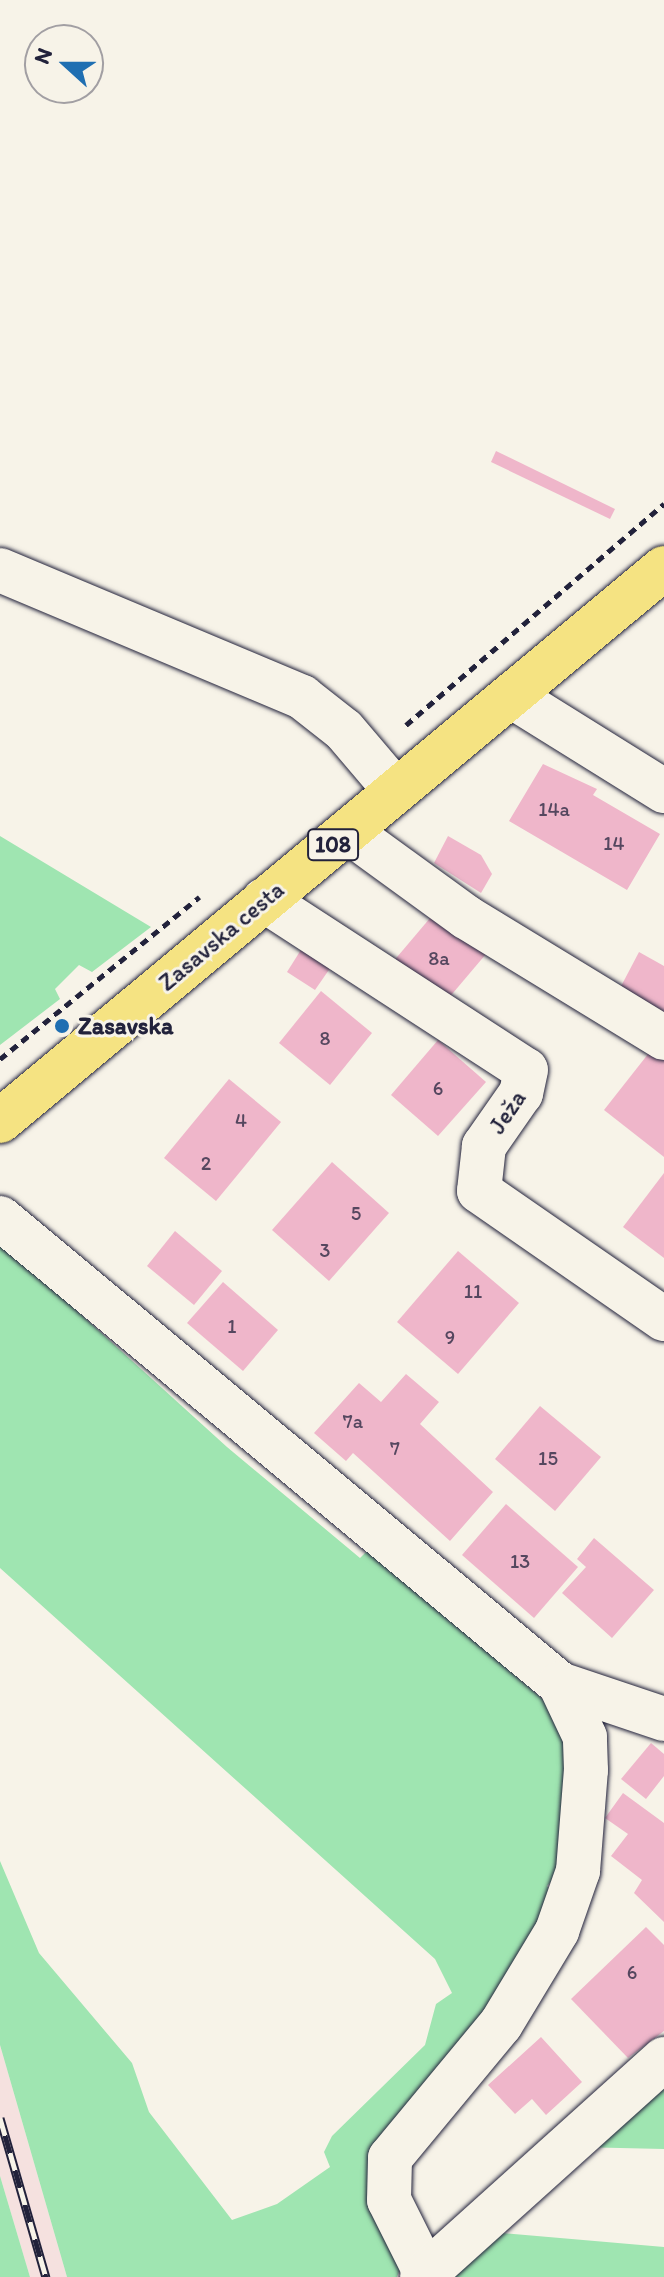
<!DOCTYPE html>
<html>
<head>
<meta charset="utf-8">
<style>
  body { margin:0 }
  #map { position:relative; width:664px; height:2277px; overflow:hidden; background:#f7f3e8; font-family:Itim,sans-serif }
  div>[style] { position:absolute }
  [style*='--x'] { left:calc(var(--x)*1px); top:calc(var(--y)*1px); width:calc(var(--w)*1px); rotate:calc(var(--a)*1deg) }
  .built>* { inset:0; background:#f5e1df }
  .green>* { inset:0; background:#9fe5b1 }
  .building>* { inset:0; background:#efb6ca }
  .path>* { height:5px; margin-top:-2.5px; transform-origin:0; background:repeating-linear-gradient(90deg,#22223b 0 8px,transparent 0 14px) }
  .roads { filter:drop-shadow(0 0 2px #22223b) drop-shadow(0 0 2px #22223b) }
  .minor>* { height:44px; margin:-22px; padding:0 22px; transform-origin:22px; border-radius:22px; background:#f7f3e8 }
  .major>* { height:44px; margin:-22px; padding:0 22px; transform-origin:22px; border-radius:22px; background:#f5e382 }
  .rail>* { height:9px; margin-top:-4.5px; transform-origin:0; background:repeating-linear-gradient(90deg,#f7f3e8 0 18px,#22223b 0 36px); box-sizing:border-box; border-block:2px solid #22223b }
  .dots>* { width:22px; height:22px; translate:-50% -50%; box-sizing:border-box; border:4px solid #f7f3e8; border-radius:50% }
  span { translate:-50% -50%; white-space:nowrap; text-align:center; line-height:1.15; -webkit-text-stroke:6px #f7f3e8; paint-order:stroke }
  .number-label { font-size:20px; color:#55475f }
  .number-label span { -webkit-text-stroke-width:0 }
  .shield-label span { padding:2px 6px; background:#f7f3e8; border:2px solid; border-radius:6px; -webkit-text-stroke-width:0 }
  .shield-label { font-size:22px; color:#22223b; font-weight:700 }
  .street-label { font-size:24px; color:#22223b }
  .poi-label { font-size:24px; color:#22223b; font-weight:700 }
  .left { translate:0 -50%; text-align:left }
  .north { position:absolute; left:24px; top:24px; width:80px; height:80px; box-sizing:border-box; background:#f7f3e8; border:2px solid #a29fa3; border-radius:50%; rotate:291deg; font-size:22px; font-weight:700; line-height:32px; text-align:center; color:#22223b }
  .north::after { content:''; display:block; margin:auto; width:28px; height:36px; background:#1f6fb2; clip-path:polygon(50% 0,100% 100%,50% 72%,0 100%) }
</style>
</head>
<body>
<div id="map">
  <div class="built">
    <div style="clip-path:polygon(0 2045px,67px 2277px,30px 2277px,0 2176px)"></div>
  </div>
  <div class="green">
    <div style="clip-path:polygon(0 836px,151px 927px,92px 972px,79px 965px,55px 989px,60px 999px,0 1045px)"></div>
    <div style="clip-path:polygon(0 1241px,227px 1447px,360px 1558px,369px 1549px,569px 1722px,569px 1862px,547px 1886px,561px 1901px,522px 1980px,384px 2146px,403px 2261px,397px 2277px,67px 2277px,0 2045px,0 1861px,39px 1953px,132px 2063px,149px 2112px,232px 2220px,277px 2204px,330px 2167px,324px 2152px,332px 2136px,425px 2045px,436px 2004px,452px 1993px,435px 1959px,0 1568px)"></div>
    <div style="clip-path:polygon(664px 2070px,664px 2149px,576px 2147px)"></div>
    <div style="clip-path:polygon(0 2176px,30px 2277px,0 2277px)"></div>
    <div style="clip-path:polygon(478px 2231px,664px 2247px,664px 2277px,435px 2277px)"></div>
  </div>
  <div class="building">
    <div style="clip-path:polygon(496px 451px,615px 509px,610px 519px,491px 462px)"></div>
    <div style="clip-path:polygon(543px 764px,597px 789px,593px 795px,660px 834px,627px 890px,509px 821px)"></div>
    <div style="clip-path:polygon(448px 836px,481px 855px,492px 874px,481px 893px,434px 863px)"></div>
    <div style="clip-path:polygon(436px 911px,486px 954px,442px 1006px,392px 963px)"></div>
    <div style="clip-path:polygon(304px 945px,333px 964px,315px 990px,287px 972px)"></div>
    <div style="clip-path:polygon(639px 952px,664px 966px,664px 1017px,618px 992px)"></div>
    <div style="clip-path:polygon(321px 991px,372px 1033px,330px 1085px,279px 1043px)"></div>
    <div style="clip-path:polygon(438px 1040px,486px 1082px,438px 1136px,391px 1095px)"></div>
    <div style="clip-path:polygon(652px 1049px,664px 1058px,664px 1157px,604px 1110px)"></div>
    <div style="clip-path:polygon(229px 1079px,281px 1122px,216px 1201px,164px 1158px)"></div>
    <div style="clip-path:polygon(332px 1162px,389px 1213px,329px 1281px,272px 1230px)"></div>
    <div style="clip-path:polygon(664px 1173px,664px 1258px,623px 1227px)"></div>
    <div style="clip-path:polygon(175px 1231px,222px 1271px,194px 1305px,147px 1266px)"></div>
    <div style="clip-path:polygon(458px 1251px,519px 1303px,458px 1374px,397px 1322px)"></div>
    <div style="clip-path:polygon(223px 1282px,278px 1330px,243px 1371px,187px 1323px)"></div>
    <div style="clip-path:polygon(406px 1374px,439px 1402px,420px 1424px,493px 1492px,450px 1541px,353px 1453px,346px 1461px,314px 1433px,359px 1383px,381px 1402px)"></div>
    <div style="clip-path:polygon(540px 1406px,601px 1457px,555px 1511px,495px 1459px)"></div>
    <div style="clip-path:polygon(506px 1504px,578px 1567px,534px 1618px,462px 1555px)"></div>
    <div style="clip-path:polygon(594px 1538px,654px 1590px,612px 1638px,562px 1593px,586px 1567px,577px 1559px)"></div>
    <div style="clip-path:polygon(651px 1743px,664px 1754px,664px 1776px,646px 1799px,621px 1779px)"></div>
    <div style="clip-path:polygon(623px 1793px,664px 1823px,664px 1922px,634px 1893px,642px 1880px,611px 1856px,628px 1834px,605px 1818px)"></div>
    <div style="clip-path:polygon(646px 1927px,664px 1945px,664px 2031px,628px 2058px,571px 1999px)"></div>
    <div style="clip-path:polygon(541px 2037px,582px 2082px,546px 2115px,532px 2099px,515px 2114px,488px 2085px)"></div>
  </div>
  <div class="path">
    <div style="--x:406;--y:725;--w:340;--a:-40.6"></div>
    <div style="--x:0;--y:1059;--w:257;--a:-39.1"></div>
  </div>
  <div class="roads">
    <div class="minor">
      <div style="--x:0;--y:570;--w:328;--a:22.8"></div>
      <div style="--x:302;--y:697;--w:53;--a:38.2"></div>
      <div style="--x:344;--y:730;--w:80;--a:49.6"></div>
      <div style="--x:513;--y:697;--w:178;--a:31.9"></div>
      <div style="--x:349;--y:832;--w:145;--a:36"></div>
      <div style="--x:466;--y:917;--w:232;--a:31.4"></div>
      <div style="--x:264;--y:900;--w:312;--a:33"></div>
      <div style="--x:526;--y:1070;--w:24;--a:102"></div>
      <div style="--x:521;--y:1093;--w:65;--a:124.9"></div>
      <div style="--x:484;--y:1146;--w:45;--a:96.3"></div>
      <div style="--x:479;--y:1191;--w:225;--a:34.7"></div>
      <div style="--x:0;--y:1218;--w:729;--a:39.77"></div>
      <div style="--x:560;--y:1684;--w:110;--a:18.6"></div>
      <div style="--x:425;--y:2272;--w:80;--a:-116.6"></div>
      <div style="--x:389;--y:2200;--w:42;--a:-88.6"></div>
      <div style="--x:390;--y:2158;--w:174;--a:-50.4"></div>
      <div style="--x:501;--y:2024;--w:109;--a:-58.9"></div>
      <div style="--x:557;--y:1931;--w:64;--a:-70.7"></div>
      <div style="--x:578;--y:1871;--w:101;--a:-85.5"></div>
      <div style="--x:586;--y:1770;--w:33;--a:-92"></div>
      <div style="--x:585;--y:1737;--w:59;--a:-115.3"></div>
      <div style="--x:422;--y:2277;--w:326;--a:-42"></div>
    </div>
    <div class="major">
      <div style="--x:0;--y:1121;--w:864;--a:-39.79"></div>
    </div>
  </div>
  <div class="rail">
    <div style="--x:0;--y:2118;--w:166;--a:73.9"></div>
  </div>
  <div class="dots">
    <div style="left:62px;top:1026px;background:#1f6fb2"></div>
  </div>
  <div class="number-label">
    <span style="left:554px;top:809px">14a</span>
    <span style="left:614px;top:843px">14</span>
    <span style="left:439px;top:958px">8a</span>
    <span style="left:325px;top:1038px">8</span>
    <span style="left:438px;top:1088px">6</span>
    <span style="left:241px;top:1120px">4</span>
    <span style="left:206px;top:1163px">2</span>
    <span style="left:356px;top:1213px">5</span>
    <span style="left:325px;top:1250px">3</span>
    <span style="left:473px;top:1291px">11</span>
    <span style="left:232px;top:1326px">1</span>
    <span style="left:450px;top:1337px">9</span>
    <span style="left:353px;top:1421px">7a</span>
    <span style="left:395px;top:1448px">7</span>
    <span style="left:548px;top:1458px">15</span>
    <span style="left:520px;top:1561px">13</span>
    <span style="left:632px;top:1972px">6</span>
  </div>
  <div class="shield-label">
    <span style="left:333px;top:845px">108</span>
  </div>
  <div class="street-label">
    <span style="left:221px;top:936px;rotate:-40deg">Zasavska cesta</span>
    <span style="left:507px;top:1112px;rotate:-56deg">Ježa</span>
  </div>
  <div class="poi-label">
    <span class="left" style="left:78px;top:1026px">Zasavska</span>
  </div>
  <div class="north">N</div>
</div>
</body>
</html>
